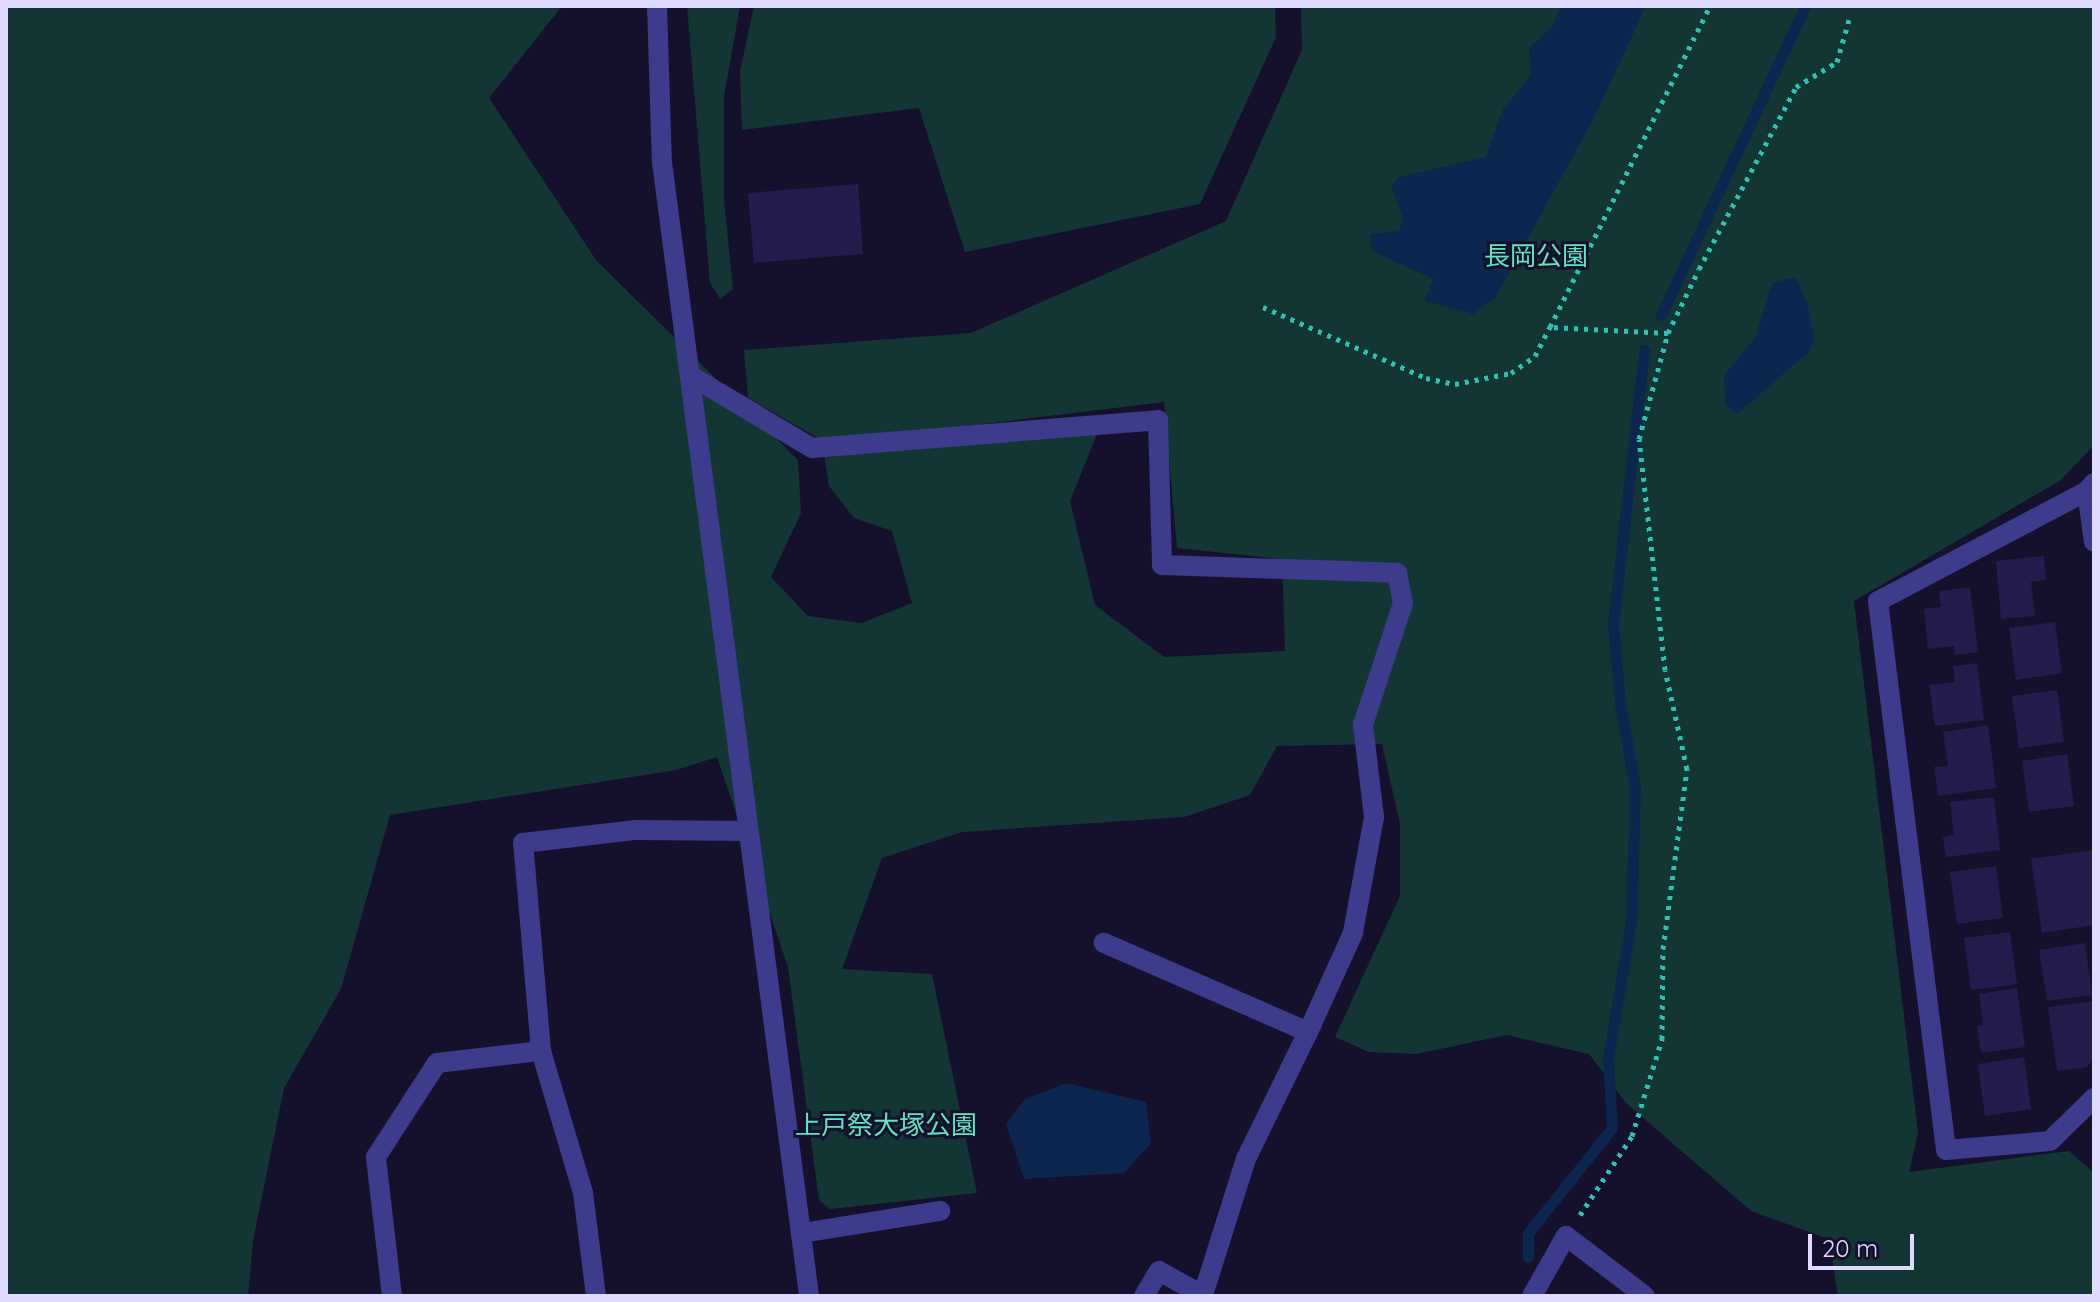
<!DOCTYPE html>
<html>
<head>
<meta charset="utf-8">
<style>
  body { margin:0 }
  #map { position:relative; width:2100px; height:1302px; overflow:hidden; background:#15112c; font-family:Quicksand,"Noto Sans JP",sans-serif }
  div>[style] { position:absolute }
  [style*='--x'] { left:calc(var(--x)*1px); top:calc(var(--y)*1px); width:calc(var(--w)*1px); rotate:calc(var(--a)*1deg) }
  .green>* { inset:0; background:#133634 }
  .water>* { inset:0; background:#0c2650 }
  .stream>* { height:11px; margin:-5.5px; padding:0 5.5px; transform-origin:5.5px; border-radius:5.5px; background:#0c2650 }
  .building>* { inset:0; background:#251c4d }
  .path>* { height:5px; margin-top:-2.5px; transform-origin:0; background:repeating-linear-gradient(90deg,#2ec1b5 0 4px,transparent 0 10px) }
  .minor>* { height:20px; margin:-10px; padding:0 10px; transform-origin:10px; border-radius:10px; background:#3c3b8c }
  span { translate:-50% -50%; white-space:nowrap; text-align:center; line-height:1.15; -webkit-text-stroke:6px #15112c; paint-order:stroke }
  .park-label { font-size:26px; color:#63e4c1 }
  .frame { position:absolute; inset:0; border:8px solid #dfdbff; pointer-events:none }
  .scale { position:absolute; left:1808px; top:1234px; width:106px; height:36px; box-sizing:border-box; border:4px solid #dfdbff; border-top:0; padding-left:10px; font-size:24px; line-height:28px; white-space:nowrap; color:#dfdbff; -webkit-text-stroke:6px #15112c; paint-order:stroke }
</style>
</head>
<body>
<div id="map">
  <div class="green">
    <div style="clip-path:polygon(6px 6px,562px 6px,489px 98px,596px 260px,798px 460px,801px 513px,771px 577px,808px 616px,862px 623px,912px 603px,892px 531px,854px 518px,829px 486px,823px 447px,1101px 424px,1070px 501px,1095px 605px,1164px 657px,1285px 651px,1282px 559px,1177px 548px,1164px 402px,827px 443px,748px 398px,744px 350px,971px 333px,1226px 221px,1302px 50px,1301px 6px,2094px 6px,2094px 445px,2061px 480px,1854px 601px,1918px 1132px,1909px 1172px,2069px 1151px,2094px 1173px,2094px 1296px,1838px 1296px,1829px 1239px,1751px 1211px,1626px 1103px,1589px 1054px,1507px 1035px,1416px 1054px,1369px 1052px,1335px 1037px,1400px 896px,1400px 824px,1382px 744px,1277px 746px,1250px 795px,1184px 817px,962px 832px,882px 858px,842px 969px,932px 974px,977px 1193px,830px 1209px,819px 1200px,788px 967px,717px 757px,676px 770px,390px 815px,341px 989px,284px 1088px,253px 1241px,248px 1296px,6px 1296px)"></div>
    <div style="clip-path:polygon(687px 6px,740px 6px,724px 96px,724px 200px,733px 289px,720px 299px,710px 283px)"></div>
    <div style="clip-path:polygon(754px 6px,1275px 6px,1276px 37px,1200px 204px,965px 252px,919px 108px,742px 130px,740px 71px)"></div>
  </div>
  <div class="water">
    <div style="clip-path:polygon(1561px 6px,1646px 6px,1594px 118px,1495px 298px,1473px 314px,1425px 301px,1433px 279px,1372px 251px,1370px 234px,1399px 231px,1403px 219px,1391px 186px,1399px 177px,1486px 157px,1503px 109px,1531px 75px,1529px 48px,1552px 26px)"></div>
    <div style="clip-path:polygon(1796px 277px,1808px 306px,1814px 339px,1810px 351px,1737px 414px,1725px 404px,1724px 375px,1755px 338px,1772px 283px)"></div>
    <div style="clip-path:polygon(1066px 1083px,1146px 1102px,1151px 1143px,1124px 1173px,1024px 1179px,1006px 1124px,1025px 1099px)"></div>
  </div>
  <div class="stream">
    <div style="--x:1661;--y:315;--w:341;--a:-65"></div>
    <div style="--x:1528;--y:1257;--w:24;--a:-90"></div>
    <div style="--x:1528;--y:1233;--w:134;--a:-51.3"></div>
    <div style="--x:1612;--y:1128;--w:70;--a:-93.3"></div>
    <div style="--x:1608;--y:1058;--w:138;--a:-80.4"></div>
    <div style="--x:1631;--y:922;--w:134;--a:-88.3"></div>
    <div style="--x:1635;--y:788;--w:85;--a:-100.1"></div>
    <div style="--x:1620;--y:704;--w:80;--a:-95"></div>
    <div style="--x:1613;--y:624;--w:276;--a:-83.5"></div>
  </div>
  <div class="building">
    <div style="clip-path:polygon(858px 184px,863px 254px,754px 263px,748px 193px)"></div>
    <div style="clip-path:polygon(2044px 556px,2046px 580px,2031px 582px,2035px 616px,2001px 619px,1996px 561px)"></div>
    <div style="clip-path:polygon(1970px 587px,1978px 652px,1955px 655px,1954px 646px,1928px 649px,1924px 609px,1941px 607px,1939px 591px)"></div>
    <div style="clip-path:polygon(2055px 622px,2062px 673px,2016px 680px,2009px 628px)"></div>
    <div style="clip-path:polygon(1977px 663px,1984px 720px,1935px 726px,1929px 685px,1955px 682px,1953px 666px)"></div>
    <div style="clip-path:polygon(2057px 690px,2064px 742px,2019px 748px,2012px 696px)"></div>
    <div style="clip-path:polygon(1988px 725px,1996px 788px,1938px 796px,1934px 767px,1948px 766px,1943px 732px)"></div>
    <div style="clip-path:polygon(2067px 754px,2074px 806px,2029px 812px,2022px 761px)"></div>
    <div style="clip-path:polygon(1994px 797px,2000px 850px,1946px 857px,1943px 837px,1954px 835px,1950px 802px)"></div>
    <div style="clip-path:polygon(2094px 850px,2094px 925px,2042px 933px,2031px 859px)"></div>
    <div style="clip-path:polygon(1996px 866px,2003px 918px,1957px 924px,1950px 872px)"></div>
    <div style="clip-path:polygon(2010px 932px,2017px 984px,1971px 990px,1964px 938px)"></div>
    <div style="clip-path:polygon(2085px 943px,2092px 995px,2047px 1001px,2039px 950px)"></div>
    <div style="clip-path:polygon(2017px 988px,2025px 1047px,1981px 1053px,1977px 1026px,1983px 1025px,1979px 994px)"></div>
    <div style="clip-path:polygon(2094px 1001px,2094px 1058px,2087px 1067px,2057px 1071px,2048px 1007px)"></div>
    <div style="clip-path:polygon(2024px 1057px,2031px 1109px,1985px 1116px,1978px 1064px)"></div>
  </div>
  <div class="path">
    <div style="--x:1263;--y:307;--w:178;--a:23.5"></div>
    <div style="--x:1426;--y:378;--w:30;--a:12"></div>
    <div style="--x:1455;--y:384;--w:57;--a:-11.1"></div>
    <div style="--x:1511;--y:373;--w:29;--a:-35"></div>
    <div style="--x:1535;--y:356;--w:33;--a:-63"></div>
    <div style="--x:1668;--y:333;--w:118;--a:-177.1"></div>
    <div style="--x:1550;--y:327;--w:359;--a:-63.5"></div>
    <div style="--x:1580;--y:1215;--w:95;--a:-56.6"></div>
    <div style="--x:1632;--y:1136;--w:102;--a:-72.8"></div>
    <div style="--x:1662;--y:1039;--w:90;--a:-89.4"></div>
    <div style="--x:1663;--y:949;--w:182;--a:-82.4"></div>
    <div style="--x:1687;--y:769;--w:101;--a:-102.5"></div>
    <div style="--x:1665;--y:670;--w:232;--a:-96.4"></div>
    <div style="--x:1639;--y:439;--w:110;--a:-74.7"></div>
    <div style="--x:1668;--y:333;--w:71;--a:-64.2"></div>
    <div style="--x:1699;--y:269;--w:206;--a:-61.9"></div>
    <div style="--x:1796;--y:87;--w:48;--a:-31.4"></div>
    <div style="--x:1837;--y:62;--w:48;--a:-74.2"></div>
  </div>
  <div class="minor">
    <div style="--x:657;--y:6;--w:156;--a:88.2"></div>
    <div style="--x:662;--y:162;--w:1143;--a:82.61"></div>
    <div style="--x:691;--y:376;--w:141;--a:30.8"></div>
    <div style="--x:812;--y:448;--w:347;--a:-4.6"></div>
    <div style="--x:1158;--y:420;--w:145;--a:88.4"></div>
    <div style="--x:1162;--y:565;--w:235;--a:1.9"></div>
    <div style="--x:1397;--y:573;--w:31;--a:79"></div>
    <div style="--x:1403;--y:603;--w:128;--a:108.2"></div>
    <div style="--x:1363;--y:725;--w:93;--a:83.2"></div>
    <div style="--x:1374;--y:817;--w:118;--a:100.3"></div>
    <div style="--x:1353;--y:933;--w:109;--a:114.4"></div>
    <div style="--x:1308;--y:1032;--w:223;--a:-156.4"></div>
    <div style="--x:2094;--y:483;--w:11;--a:131"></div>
    <div style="--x:2087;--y:491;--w:236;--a:152.2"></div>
    <div style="--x:1878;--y:601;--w:553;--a:82.94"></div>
    <div style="--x:1946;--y:1150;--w:104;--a:-4.9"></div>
    <div style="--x:2050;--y:1141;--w:62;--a:-44.3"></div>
    <div style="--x:2087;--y:491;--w:51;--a:82.2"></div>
    <div style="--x:541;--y:1051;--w:148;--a:73.5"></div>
    <div style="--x:583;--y:1193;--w:104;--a:82.8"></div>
    <div style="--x:802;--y:1233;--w:140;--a:-9.1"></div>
    <div style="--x:1203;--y:1295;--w:143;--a:-72.5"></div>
    <div style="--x:1246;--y:1159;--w:141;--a:-64"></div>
    <div style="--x:392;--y:1296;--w:140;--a:-96.6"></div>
    <div style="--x:376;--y:1157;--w:112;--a:-57"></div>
    <div style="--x:437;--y:1063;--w:105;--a:-6.6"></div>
    <div style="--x:541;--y:1051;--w:209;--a:-94.9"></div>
    <div style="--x:523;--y:843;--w:114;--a:-6.6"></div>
    <div style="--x:636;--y:830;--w:110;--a:0.5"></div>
    <div style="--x:1144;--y:1296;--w:29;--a:-59"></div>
    <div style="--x:1159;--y:1271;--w:51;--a:29.1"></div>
    <div style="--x:1532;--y:1296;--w:69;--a:-60.5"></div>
    <div style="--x:1566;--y:1236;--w:99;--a:37.2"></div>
  </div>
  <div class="park-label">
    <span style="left:1536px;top:256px">長岡公園</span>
    <span style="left:886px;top:1125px">上戸祭大塚公園</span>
  </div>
  <div class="frame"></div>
  <div class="scale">20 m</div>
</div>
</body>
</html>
